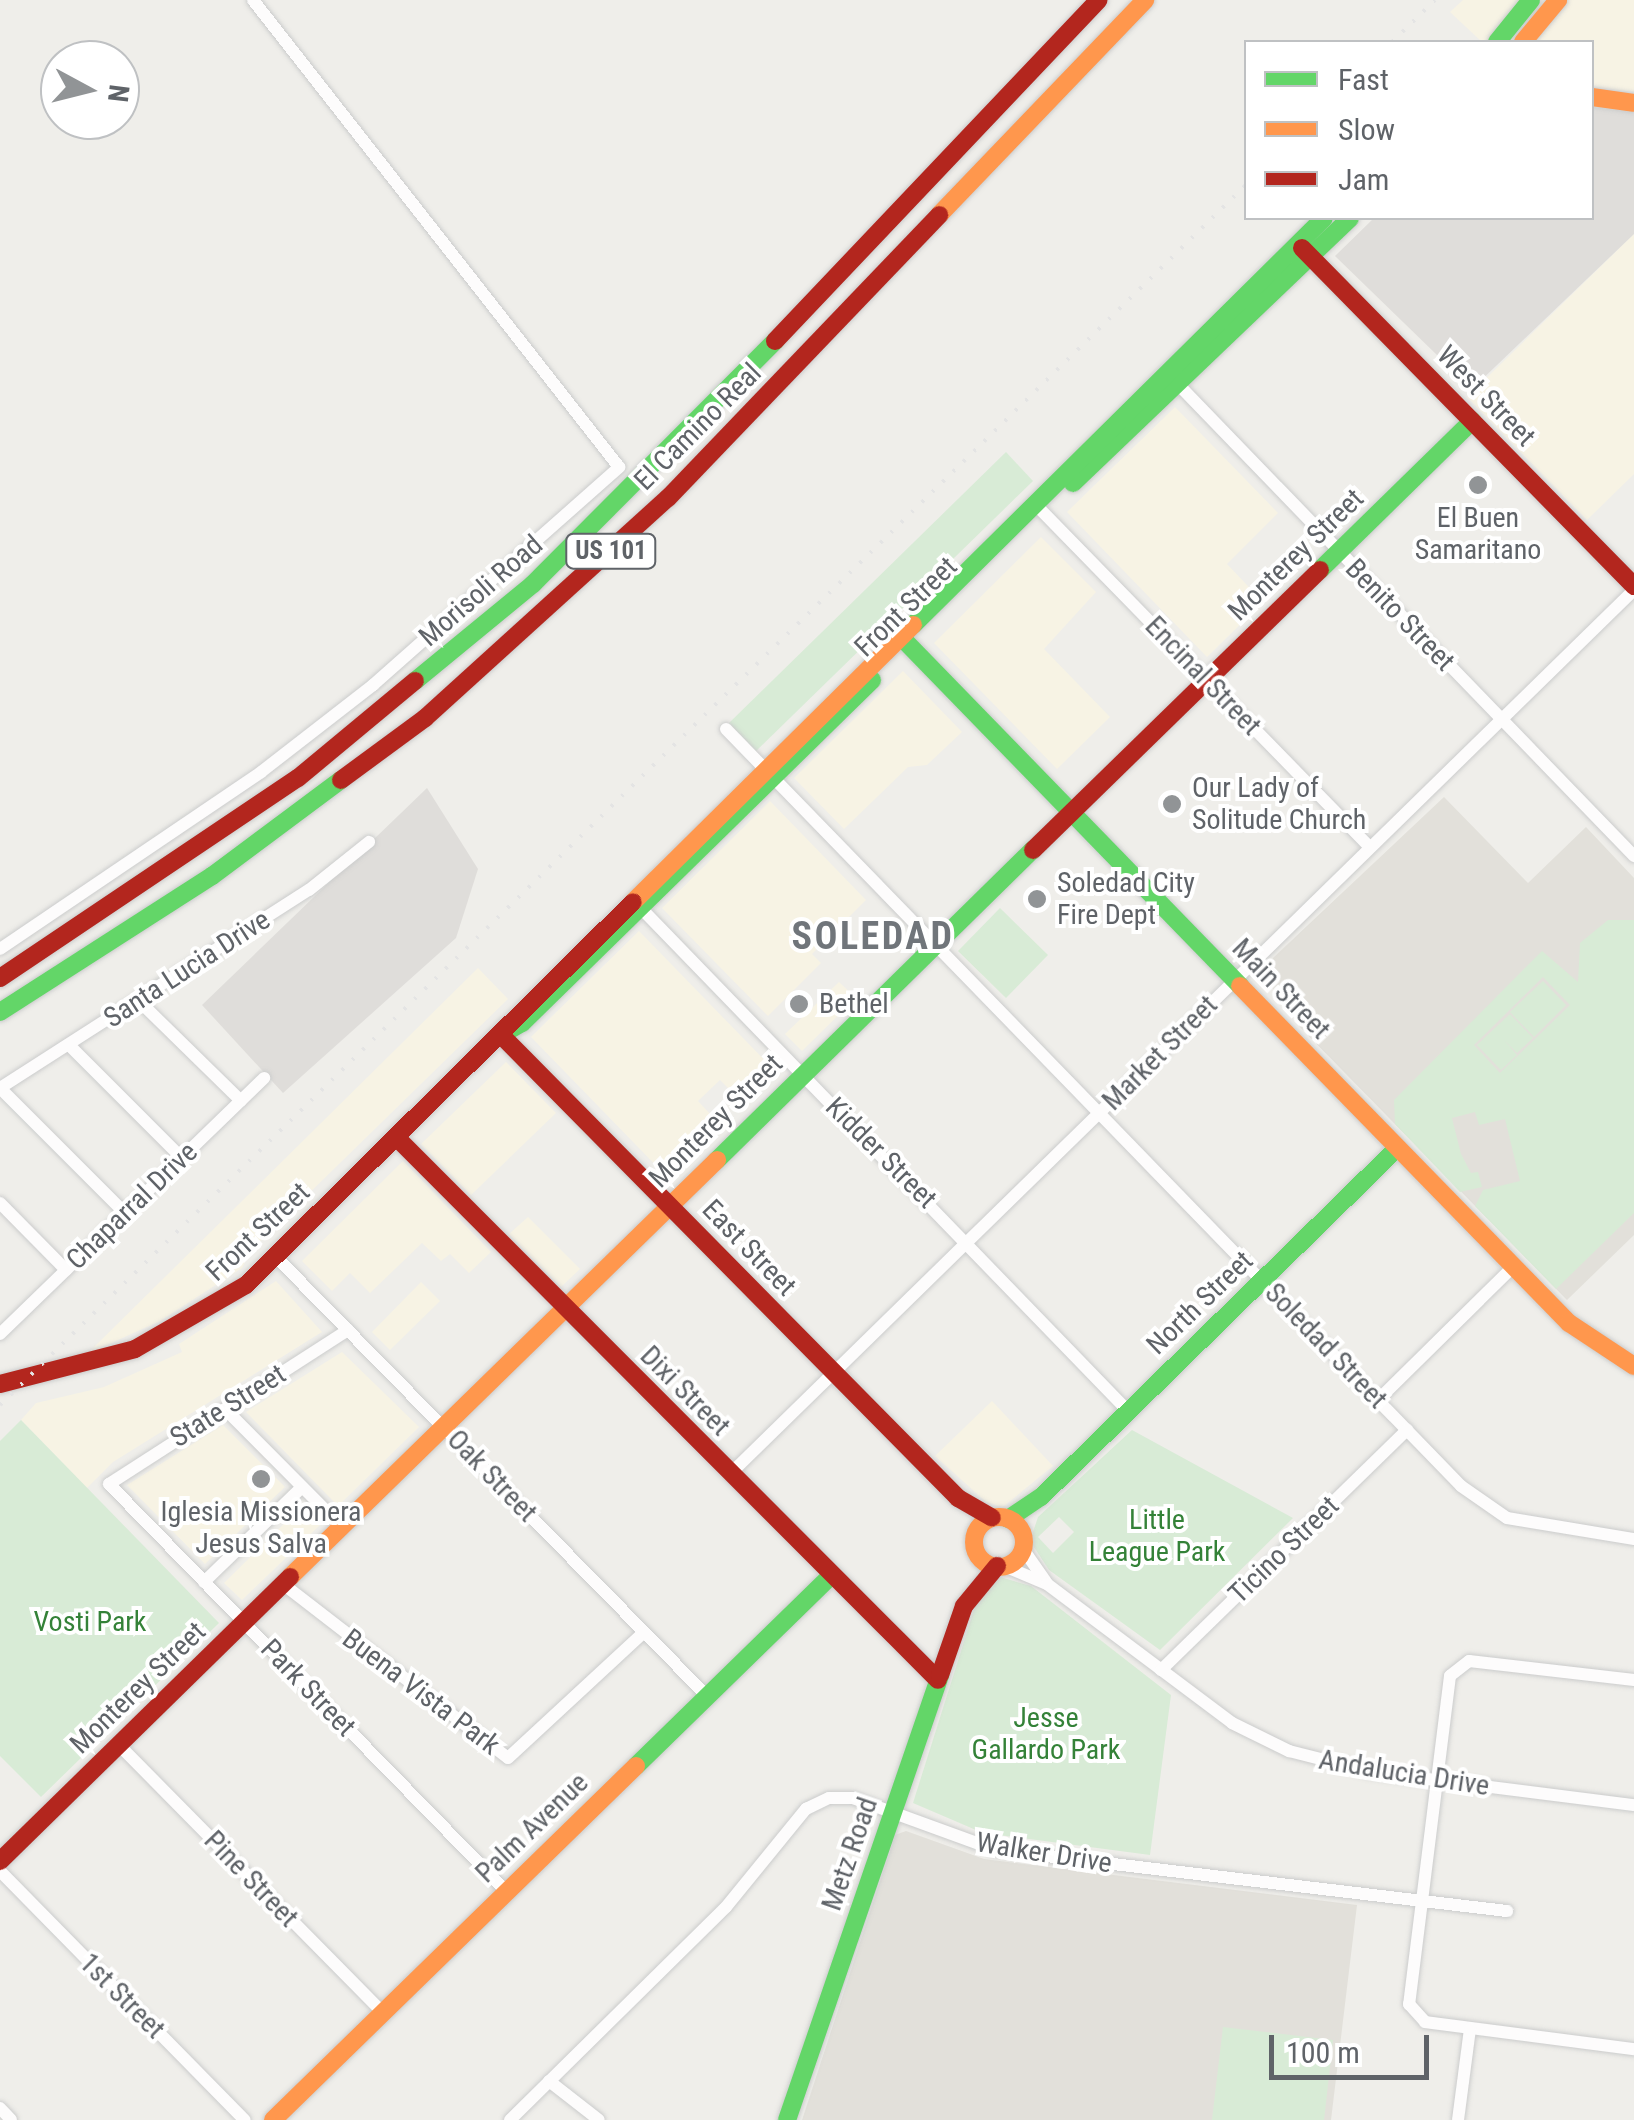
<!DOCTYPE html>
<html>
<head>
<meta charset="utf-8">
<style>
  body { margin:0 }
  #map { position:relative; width:1634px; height:2120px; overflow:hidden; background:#efeeea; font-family:"Roboto Condensed",sans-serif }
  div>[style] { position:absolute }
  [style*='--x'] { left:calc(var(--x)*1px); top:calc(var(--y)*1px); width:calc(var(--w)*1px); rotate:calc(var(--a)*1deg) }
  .commercial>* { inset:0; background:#f7f3e4 }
  .industrial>* { inset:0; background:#dfddda }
  .education>* { inset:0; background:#e2e0da }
  .green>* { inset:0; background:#d8ebd6 }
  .roads { filter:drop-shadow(0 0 2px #cbcccc) drop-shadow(0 0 2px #cbcccc) }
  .street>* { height:12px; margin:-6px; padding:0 6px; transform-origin:6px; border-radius:6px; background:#fdfcfc }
  .fast>* { height:18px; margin:-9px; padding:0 9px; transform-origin:9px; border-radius:9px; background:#63d668 }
  .slow>* { height:18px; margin:-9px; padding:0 9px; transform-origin:9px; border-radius:9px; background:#ff974d }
  .slow>.ring { margin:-9px; padding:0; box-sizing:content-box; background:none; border:18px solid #ff974d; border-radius:50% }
  .jam>* { height:18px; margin:-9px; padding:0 9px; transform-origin:9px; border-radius:9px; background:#b3261e }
  .rail>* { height:4px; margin-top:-2px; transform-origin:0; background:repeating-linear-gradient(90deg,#e4e4e4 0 2.5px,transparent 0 14.5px) }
  .dots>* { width:28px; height:28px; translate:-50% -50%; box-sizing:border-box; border:5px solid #fff; border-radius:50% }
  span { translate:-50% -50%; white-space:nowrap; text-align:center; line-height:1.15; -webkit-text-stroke:8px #fff; paint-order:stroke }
  .shield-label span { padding:2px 8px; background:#fff; border:2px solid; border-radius:8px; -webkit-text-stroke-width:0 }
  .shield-label { font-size:25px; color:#5f6368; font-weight:700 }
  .street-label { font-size:28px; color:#5f6368 }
  .poi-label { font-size:28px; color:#5f6368 }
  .left { translate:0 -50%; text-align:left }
  .park-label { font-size:28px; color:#348238 }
  .district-label { font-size:38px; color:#70757a; font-weight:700; letter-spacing:2.5px }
  .legend { position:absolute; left:1244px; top:40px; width:350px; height:180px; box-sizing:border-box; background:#fff; border:2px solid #bfc1c3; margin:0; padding:12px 18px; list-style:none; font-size:30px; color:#5f6368 }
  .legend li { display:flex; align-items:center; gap:20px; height:50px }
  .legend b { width:50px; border:2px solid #bfc1c3 }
  .north { position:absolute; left:40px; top:40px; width:100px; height:100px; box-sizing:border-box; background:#fff; border:2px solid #bfc1c3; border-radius:50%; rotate:97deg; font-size:28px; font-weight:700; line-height:40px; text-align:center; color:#5f6368 }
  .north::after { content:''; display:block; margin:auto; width:35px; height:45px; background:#919496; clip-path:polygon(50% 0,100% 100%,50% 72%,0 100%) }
  .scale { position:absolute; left:1269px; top:2035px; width:160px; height:45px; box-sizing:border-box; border:5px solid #5f6368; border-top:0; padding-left:12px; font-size:30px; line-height:35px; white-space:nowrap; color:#5f6368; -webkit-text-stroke:8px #fff; paint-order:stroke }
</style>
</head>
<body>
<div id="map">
  <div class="commercial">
    <div style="clip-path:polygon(1463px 0,1634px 0,1634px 92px,1592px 87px,1592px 42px,1482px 42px,1450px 12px)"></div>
    <div style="clip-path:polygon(1634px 234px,1634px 474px,1587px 520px,1467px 397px)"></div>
    <div style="clip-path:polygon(1175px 407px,1278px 513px,1227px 564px,1263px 602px,1207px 657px,1067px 512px)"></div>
    <div style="clip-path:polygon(1041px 537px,1096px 592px,1044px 649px,1110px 717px,1057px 769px,934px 643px)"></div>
    <div style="clip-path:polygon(903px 671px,962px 732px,927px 765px,908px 767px,844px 829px,794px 778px)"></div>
    <div style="clip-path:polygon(770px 801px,866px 900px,812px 954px,821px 963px,768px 1016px,662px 908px)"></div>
    <div style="clip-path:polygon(639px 931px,778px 1074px,746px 1106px,720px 1080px,698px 1101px,723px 1128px,670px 1180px,531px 1037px)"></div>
    <div style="clip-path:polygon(478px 968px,508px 999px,251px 1250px,242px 1268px,160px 1321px,87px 1354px)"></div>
    <div style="clip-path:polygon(839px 982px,856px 998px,802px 1051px,785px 1034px)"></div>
    <div style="clip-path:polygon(506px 1062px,556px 1113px,471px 1195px,421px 1144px)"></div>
    <div style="clip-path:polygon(403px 1161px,491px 1252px,469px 1273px,450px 1254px,441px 1261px,422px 1243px,370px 1293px,350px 1273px,332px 1291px,302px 1261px)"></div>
    <div style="clip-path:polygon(528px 1217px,580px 1269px,561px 1287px,509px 1234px)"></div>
    <div style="clip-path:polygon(276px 1281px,322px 1332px,113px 1462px,87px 1488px,21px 1420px,36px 1403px,104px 1387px,182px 1352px,179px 1344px)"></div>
    <div style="clip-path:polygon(421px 1282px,440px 1301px,390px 1350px,372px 1332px)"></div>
    <div style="clip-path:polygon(342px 1352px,419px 1427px,338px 1506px,246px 1412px)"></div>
    <div style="clip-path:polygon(992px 1401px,1053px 1466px,1003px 1507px,986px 1502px,935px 1456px)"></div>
    <div style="clip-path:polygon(223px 1425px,285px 1487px,205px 1564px,127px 1485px)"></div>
    <div style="clip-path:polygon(303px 1505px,322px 1523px,242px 1600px,224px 1583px)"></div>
  </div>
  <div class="industrial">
    <div style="clip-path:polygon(1592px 107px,1634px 112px,1634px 234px,1472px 389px,1335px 256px,1374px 218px,1592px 218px)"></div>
    <div style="clip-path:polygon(427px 788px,478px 869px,456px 938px,283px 1093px,202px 1005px)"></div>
  </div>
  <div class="education">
    <div style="clip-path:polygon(1444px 797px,1528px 883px,1586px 827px,1634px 878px,1634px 1235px,1567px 1300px,1296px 1023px,1289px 1005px,1257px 973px)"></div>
    <div style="clip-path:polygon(906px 1831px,984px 1859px,1357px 1905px,1331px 2120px,802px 2120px,889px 1854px,895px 1835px)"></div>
  </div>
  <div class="green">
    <div style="clip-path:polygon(1006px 452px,1033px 481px,756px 751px,729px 723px)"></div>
    <div style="clip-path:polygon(1000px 908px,1048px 955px,1006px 998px,958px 951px)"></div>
    <div style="clip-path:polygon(evenodd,1608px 920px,1634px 920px,1634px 1213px,1556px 1289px,1475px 1206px,1483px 1190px,1520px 1181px,1505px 1119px,1479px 1125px,1475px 1112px,1452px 1118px,1461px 1154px,1471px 1173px,1478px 1172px,1482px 1187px,1460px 1192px,1395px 1124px,1394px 1100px,1542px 951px,1578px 982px,1580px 943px,1608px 920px,1543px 977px,1570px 1005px,1500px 1073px,1474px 1045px,1543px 977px)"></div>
    <div style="clip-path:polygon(1543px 981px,1566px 1005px,1534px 1037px,1510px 1012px)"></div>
    <div style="clip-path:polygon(1510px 1014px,1533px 1038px,1517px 1053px,1504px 1040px,1517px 1055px,1501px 1070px,1477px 1045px)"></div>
    <div style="clip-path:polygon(21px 1420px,219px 1623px,41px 1797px,0 1756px,0 1441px)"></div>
    <div style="clip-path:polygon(evenodd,1132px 1430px,1293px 1518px,1160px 1650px,1049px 1570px,1030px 1541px,1038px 1517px,1132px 1430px,1059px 1517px,1074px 1532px,1053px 1553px,1038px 1537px,1059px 1517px)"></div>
    <div style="clip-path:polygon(1000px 1577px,1031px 1586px,1171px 1695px,1150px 1855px,983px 1833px,913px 1803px,979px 1594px)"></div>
    <div style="clip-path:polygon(1223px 2027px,1333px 2040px,1324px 2120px,1212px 2120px)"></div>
  </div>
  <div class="roads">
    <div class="street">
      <div style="--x:1172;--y:378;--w:665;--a:45.98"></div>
      <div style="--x:1035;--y:504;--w:479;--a:45.7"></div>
      <div style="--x:726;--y:729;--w:1055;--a:45.84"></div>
      <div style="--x:1461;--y:1486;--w:56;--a:34.8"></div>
      <div style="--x:1507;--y:1518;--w:129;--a:9.4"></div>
      <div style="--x:636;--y:903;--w:707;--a:45.92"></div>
      <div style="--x:0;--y:949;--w:315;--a:-34.1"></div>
      <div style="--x:261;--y:772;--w:142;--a:-37.8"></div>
      <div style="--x:373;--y:685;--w:329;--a:-41.5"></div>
      <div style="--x:619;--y:467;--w:593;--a:-128.09"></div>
      <div style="--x:138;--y:1000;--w:144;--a:44.4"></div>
      <div style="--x:69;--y:1045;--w:160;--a:45"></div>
      <div style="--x:0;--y:1088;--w:367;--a:-32.7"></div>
      <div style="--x:309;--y:890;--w:77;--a:-38.7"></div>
      <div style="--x:0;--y:1088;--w:177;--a:45"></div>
      <div style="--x:0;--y:1203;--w:94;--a:45.4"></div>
      <div style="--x:276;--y:1257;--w:615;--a:45.53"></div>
      <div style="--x:348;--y:1330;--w:284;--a:147.2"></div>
      <div style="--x:109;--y:1484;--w:569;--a:45.71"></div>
      <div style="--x:0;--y:1334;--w:368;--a:-44.1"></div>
      <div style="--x:1379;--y:1399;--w:188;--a:-44.6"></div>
      <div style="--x:225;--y:1409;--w:165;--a:45.2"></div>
      <div style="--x:730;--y:1474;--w:1264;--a:-44.36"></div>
      <div style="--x:1023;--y:1549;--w:40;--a:55.1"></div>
      <div style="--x:1004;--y:1566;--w:47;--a:22.7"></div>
      <div style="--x:1047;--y:1584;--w:231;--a:36.9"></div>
      <div style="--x:1232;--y:1723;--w:64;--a:26.2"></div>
      <div style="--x:1289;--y:1751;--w:86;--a:14.2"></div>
      <div style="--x:1372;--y:1772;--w:264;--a:7.2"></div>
      <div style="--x:204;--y:1582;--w:136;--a:-44.1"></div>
      <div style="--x:283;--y:1584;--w:284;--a:37.7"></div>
      <div style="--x:508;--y:1758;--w:185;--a:-42.8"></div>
      <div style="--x:1161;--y:1670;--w:344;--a:-44.3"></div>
      <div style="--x:1634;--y:1680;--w:166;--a:-173.4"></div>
      <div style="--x:1469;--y:1661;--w:24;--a:142"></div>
      <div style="--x:1450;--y:1676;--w:331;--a:97.1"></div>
      <div style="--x:1409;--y:2004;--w:24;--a:48"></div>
      <div style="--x:1425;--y:2022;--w:211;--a:7.4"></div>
      <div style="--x:119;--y:1745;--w:376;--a:45.4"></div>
      <div style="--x:0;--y:1871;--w:349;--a:45.5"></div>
      <div style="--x:549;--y:2081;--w:63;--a:38"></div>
      <div style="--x:0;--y:2108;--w:16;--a:47"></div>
      <div style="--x:510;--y:2120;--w:303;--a:-44.6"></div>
      <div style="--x:726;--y:1907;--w:127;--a:-50.8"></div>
      <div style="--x:806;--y:1809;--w:25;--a:-26"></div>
      <div style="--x:829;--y:1798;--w:24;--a:0"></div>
      <div style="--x:853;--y:1798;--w:152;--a:20"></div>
      <div style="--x:996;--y:1850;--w:515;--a:6.81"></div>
      <div style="--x:1458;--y:2120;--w:92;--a:-82.5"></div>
    </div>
    <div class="fast">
      <div style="--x:1497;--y:42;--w:54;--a:-51"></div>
      <div style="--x:1073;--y:483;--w:383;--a:-43.7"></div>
      <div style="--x:1320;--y:570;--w:213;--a:-44.4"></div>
      <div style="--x:913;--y:625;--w:578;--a:-44.72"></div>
      <div style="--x:900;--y:636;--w:488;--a:45.8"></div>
      <div style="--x:415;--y:681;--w:153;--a:-39.4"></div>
      <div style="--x:533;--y:584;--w:343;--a:-45.1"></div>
      <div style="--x:0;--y:1012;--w:252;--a:-32.7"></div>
      <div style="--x:212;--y:876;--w:161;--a:-36.7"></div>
      <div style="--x:501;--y:1035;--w:24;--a:-30"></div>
      <div style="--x:522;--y:1023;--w:490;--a:-44.4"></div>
      <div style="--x:717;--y:1160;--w:443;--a:-44.5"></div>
      <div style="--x:1008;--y:1519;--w:40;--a:-34"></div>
      <div style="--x:1041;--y:1497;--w:499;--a:-44.4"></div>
      <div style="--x:636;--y:1766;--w:272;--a:-44.3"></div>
      <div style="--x:787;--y:2120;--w:471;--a:-71"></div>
    </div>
    <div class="slow">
      <div style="--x:1523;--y:42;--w:55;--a:-50.2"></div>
      <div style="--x:1592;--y:97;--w:42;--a:8.1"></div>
      <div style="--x:939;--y:215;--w:298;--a:-46.2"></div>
      <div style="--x:633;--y:902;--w:394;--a:-44.7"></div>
      <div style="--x:1240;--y:986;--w:471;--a:45.7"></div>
      <div style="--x:1569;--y:1323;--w:78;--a:33.5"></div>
      <div class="ring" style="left:974px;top:1517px;width:32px;height:32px"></div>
      <div style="--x:290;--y:1577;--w:597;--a:-44.32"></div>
      <div style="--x:273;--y:2120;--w:507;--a:-44.28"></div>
    </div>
    <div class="jam">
      <div style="--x:1302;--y:248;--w:474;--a:45.5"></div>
      <div style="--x:775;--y:341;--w:470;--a:-46.5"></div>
      <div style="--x:341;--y:780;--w:104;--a:-36.4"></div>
      <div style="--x:425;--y:718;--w:328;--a:-42.2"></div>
      <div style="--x:668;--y:498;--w:392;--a:-46.2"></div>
      <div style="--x:1033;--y:850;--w:401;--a:-44.3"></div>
      <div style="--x:0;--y:978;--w:359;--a:-33.9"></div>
      <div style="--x:298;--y:778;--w:152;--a:-39.7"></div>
      <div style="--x:501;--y:1035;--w:651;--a:45.37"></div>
      <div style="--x:958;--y:1498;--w:39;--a:30"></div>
      <div style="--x:396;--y:1137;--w:767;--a:45.05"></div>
      <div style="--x:0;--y:1384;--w:139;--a:-14.5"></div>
      <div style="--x:135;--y:1349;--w:128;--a:-30"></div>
      <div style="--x:246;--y:1285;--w:544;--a:-44.7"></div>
      <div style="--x:940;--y:1675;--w:73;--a:-70.8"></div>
      <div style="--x:964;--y:1606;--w:52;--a:-50.5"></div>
      <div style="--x:0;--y:1861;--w:406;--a:-44.4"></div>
    </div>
  </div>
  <div class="rail">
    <div style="--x:1392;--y:42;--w:60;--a:-44.3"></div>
    <div style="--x:0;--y:1405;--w:1744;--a:-44.4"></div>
  </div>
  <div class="dots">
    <div style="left:1478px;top:485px;background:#919496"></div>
    <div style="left:1172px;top:804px;background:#919496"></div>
    <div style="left:1037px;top:899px;background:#919496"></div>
    <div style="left:799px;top:1004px;background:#919496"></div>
    <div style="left:261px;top:1479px;background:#919496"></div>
  </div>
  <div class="shield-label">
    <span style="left:611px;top:551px">US 101</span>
  </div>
  <div class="street-label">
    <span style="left:1486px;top:396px;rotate:46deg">West Street</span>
    <span style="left:698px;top:427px;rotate:-45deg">El Camino Real</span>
    <span style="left:1296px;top:555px;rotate:-44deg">Monterey Street</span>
    <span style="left:481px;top:591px;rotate:-41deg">Morisoli Road</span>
    <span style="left:906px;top:607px;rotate:-44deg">Front Street</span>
    <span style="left:1400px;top:615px;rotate:46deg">Benito Street</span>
    <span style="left:1203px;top:676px;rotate:46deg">Encinal Street</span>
    <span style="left:187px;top:969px;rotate:-33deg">Santa Lucia Drive</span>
    <span style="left:1281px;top:989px;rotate:46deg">Main Street</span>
    <span style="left:1160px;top:1053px;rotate:-45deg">Market Street</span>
    <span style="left:716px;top:1121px;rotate:-45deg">Monterey Street</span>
    <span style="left:881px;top:1153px;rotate:45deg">Kidder Street</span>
    <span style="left:132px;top:1206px;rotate:-44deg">Chaparral Drive</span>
    <span style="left:258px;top:1232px;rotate:-43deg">Front Street</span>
    <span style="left:749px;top:1248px;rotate:46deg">East Street</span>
    <span style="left:1200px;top:1303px;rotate:-44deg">North Street</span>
    <span style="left:1326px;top:1346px;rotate:46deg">Soledad Street</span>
    <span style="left:685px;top:1391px;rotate:45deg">Dixi Street</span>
    <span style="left:228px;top:1406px;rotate:-32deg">State Street</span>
    <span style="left:492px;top:1476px;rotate:46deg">Oak Street</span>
    <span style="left:1284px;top:1550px;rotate:-44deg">Ticino Street</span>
    <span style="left:138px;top:1688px;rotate:-44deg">Monterey Street</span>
    <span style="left:308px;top:1688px;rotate:46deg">Park Street</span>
    <span style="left:421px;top:1692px;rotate:37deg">Buena Vista Park</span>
    <span style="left:1404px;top:1773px;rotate:9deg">Andalucia Drive</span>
    <span style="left:532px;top:1828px;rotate:-44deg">Palm Avenue</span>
    <span style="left:1044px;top:1853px;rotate:9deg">Walker Drive</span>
    <span style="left:850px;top:1854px;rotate:-71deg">Metz Road</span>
    <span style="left:251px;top:1879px;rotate:46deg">Pine Street</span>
    <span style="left:122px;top:1996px;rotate:45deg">1st Street</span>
  </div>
  <div class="poi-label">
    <span style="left:1478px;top:534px">El Buen<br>Samaritano</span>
    <span class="left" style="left:1192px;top:804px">Our Lady of<br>Solitude Church</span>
    <span class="left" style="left:1057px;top:899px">Soledad City<br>Fire Dept</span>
    <span class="left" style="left:819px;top:1004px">Bethel</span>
    <span style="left:261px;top:1528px">Iglesia Missionera<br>Jesus Salva</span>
  </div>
  <div class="park-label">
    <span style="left:1157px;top:1536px">Little<br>League Park</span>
    <span style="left:90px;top:1622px">Vosti Park</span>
    <span style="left:1046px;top:1734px">Jesse<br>Gallardo Park</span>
  </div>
  <div class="district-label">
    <span style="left:873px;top:937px">SOLEDAD</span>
  </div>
  <ul class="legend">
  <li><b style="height:12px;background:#63d668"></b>Fast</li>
  <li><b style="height:12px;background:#ff974d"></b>Slow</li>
  <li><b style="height:12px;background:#b3261e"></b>Jam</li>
  </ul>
  <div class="north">N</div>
  <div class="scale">100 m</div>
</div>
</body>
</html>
